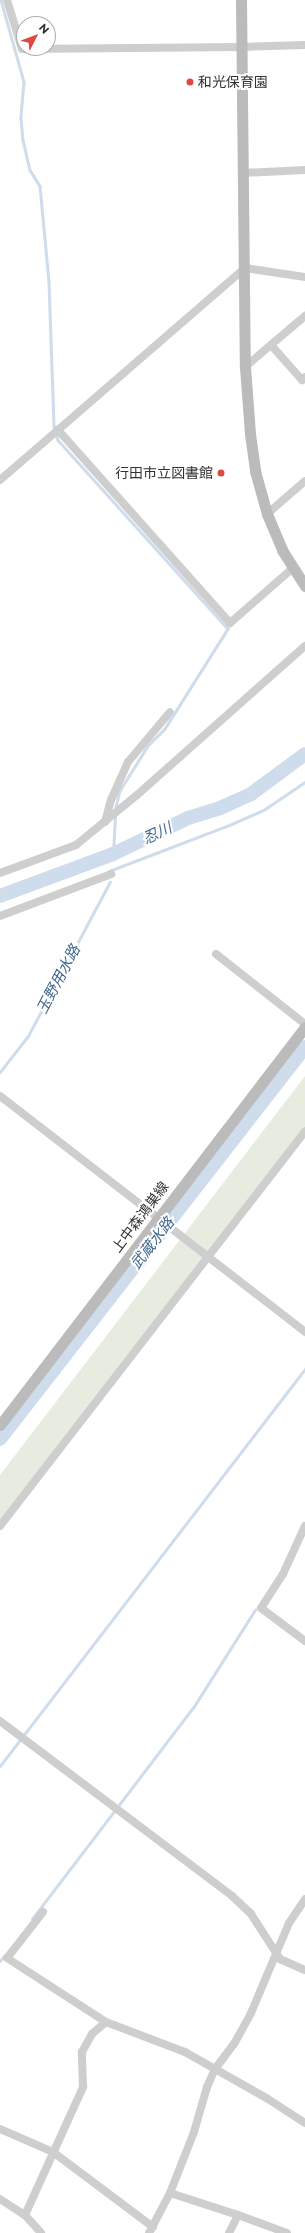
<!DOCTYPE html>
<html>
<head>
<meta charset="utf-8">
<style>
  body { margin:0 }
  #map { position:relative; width:305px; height:2233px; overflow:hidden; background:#fff; font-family:Montserrat,"Noto Sans JP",sans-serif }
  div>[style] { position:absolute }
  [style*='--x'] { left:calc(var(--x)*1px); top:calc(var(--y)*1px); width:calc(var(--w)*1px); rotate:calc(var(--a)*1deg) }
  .green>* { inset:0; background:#e6ede0 }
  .stream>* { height:2.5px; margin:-1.25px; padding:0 1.25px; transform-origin:1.25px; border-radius:1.25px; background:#cedceb }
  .river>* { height:14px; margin:-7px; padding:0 7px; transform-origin:7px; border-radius:7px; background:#cedceb }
  .street>* { height:8px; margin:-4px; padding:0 4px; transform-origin:4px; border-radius:4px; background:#cecece }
  .secondary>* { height:11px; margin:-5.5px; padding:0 5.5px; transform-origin:5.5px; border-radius:5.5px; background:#bbb }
  .dots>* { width:11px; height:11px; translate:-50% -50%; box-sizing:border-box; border:2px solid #fff; border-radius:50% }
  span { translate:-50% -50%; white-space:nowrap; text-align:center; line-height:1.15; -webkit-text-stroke:4px #fff; paint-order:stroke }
  .poi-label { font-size:14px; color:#313131 }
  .left { translate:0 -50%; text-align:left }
  .right { translate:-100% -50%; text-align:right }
  .street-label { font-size:14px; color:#313131 }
  .water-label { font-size:15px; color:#43688f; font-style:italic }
  .north { position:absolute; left:16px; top:16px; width:40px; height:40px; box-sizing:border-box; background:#fff; border:1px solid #adadad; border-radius:50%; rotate:48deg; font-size:11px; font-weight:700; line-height:16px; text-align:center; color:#313131 }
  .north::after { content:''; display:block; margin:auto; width:14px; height:18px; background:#db4940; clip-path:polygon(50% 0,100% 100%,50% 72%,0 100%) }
</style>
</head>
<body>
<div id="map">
  <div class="green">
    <div style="clip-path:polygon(305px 1076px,305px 1128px,0 1523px,0 1475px)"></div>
  </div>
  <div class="stream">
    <div style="--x:1;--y:0;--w:85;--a:74.3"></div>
    <div style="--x:24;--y:82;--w:36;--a:95"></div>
    <div style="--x:21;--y:118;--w:22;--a:85"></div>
    <div style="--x:23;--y:140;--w:31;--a:77"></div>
    <div style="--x:30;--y:170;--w:19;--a:58"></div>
    <div style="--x:40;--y:186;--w:96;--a:84.6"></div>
    <div style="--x:49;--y:282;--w:144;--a:88"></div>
    <div style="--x:54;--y:426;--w:15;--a:74"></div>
    <div style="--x:58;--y:440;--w:254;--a:48"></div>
    <div style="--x:228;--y:629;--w:118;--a:122.2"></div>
    <div style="--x:165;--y:729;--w:24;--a:135"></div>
    <div style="--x:148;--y:746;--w:53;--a:121.9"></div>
    <div style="--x:120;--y:791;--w:21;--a:104"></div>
    <div style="--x:113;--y:854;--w:38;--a:-87"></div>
    <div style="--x:109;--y:871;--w:132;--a:-20.9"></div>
    <div style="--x:232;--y:824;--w:36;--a:-24"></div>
    <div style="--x:265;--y:809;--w:48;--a:-34"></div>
    <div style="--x:0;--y:1072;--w:46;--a:-52.1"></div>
    <div style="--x:28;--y:1036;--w:174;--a:-62"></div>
    <div style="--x:0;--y:1766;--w:501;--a:-52.47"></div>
    <div style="--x:32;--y:1919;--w:265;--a:-52.7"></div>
    <div style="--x:193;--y:1708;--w:116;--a:-57.7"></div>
    <div style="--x:0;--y:1961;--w:8;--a:-50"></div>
  </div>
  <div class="river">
    <div style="--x:0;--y:896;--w:121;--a:-20.4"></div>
    <div style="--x:113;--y:854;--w:83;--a:-25.6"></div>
    <div style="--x:188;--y:818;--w:34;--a:-17"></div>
    <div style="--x:220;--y:808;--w:34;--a:-24"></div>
    <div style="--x:251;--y:794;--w:67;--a:-36.5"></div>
    <div style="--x:0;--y:1439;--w:497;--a:-52.1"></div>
  </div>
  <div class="street">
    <div style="--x:7;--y:0;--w:51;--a:73"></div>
    <div style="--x:22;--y:49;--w:220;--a:-0.5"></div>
    <div style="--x:242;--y:47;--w:63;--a:-1.8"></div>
    <div style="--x:242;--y:173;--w:63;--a:-2.7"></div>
    <div style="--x:271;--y:345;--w:47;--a:48.5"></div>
    <div style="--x:302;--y:380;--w:4;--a:-45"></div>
    <div style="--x:245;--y:367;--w:79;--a:-40.4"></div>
    <div style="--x:0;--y:480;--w:77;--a:-40.8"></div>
    <div style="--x:267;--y:514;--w:50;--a:-41"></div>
    <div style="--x:293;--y:568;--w:84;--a:138.9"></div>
    <div style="--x:230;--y:623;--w:259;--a:-131.7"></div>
    <div style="--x:58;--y:430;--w:247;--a:-40.9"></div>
    <div style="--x:245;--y:268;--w:61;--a:8.5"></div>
    <div style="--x:105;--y:822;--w:23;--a:-75"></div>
    <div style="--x:111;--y:800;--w:42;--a:-65.9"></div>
    <div style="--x:128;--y:762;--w:65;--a:-50"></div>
    <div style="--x:0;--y:873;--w:81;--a:-20.2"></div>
    <div style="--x:76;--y:845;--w:79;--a:-39.3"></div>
    <div style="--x:137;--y:795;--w:225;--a:-41.6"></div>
    <div style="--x:0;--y:916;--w:119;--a:-20.7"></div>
    <div style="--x:216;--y:954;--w:113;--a:38.2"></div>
    <div style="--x:0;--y:1096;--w:386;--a:37.7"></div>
    <div style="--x:0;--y:1526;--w:499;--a:-52.3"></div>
    <div style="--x:305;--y:1526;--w:53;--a:114.6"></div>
    <div style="--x:283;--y:1574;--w:40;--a:122.9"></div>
    <div style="--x:261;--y:1608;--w:55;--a:36.9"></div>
    <div style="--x:0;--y:1721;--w:291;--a:37"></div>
    <div style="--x:232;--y:1896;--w:26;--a:43"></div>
    <div style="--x:251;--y:1914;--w:54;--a:57.2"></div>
    <div style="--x:280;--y:1959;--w:27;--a:24"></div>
    <div style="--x:43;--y:1912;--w:58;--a:128"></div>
    <div style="--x:7;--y:1958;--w:118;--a:32.9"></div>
    <div style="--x:0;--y:2129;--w:58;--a:23.5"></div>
    <div style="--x:53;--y:2152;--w:125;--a:36.9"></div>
    <div style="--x:170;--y:2193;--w:71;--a:17.9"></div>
    <div style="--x:238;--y:2215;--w:52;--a:20.2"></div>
    <div style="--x:0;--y:2199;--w:30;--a:33"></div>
    <div style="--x:25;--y:2215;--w:24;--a:48"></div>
    <div style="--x:25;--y:2215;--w:141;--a:-65.6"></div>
    <div style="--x:83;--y:2087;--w:35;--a:-92"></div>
    <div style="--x:82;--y:2052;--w:21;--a:-61"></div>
    <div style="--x:92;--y:2034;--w:18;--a:-41"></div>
    <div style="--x:106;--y:2022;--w:85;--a:20.8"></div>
    <div style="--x:185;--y:2052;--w:95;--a:29.5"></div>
    <div style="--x:268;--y:2099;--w:44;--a:33"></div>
    <div style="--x:149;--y:2233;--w:45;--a:-62.3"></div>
    <div style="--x:170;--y:2193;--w:66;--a:-68.5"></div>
    <div style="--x:194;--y:2132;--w:47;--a:-73.9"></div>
    <div style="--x:207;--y:2087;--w:20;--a:-66"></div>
    <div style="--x:215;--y:2069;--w:31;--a:-53"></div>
    <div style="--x:234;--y:2044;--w:35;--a:-61"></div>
    <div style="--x:251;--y:2013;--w:98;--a:-67.1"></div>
    <div style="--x:289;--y:1923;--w:29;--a:-56"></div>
    <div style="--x:229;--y:2233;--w:20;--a:-63"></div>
  </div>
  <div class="secondary">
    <div style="--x:241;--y:0;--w:367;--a:89.4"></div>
    <div style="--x:245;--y:367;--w:67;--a:85.7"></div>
    <div style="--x:250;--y:434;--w:37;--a:82"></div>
    <div style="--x:255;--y:471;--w:45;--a:74.4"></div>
    <div style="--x:267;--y:514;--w:39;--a:67"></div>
    <div style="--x:282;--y:550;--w:43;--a:57.4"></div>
    <div style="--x:0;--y:1425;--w:501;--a:-52.54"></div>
  </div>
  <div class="dots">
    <div style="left:190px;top:82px;background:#db4940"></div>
    <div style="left:221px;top:473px;background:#db4940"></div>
  </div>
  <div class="poi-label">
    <span class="left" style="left:198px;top:82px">和光保育園</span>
    <span class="right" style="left:213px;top:473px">行田市立図書館</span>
  </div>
  <div class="street-label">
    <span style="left:140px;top:1217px;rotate:-53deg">上中森鴻巣線</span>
  </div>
  <div class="water-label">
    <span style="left:157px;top:833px;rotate:-25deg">忍川</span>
    <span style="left:58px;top:979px;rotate:-62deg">玉野用水路</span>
    <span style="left:152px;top:1243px;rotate:-52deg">武蔵水路</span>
  </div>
  <div class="north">N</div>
</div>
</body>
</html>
